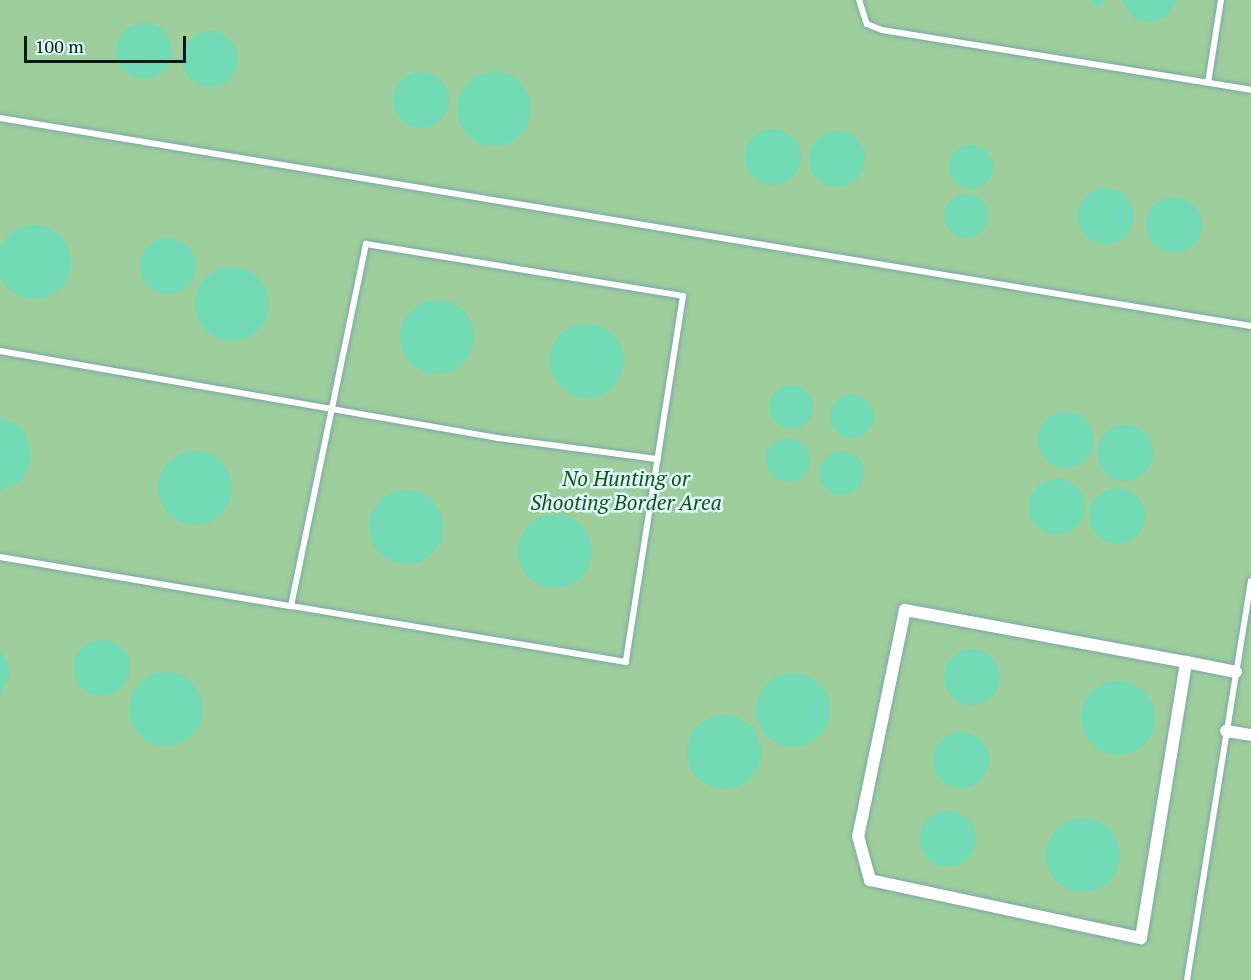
<!DOCTYPE html>
<html>
<head>
<meta charset="utf-8">
<style>
  body { margin:0 }
  #map { position:relative; width:1251px; height:980px; overflow:hidden; background:#c6f5f2; font-family:"PT Serif",serif }
  div>[style] { position:absolute }
  [style*='--x'] { left:calc(var(--x)*1px); top:calc(var(--y)*1px); width:calc(var(--w)*1px); rotate:calc(var(--a)*1deg) }
  .green>* { inset:0; background:#9ece9c }
  .building>* { inset:0; background:#70dbb4 }
  .round { border-radius:50% }
  .roads { filter:drop-shadow(0 0 2px #7ba8a5) drop-shadow(0 0 2px #7ba8a5) }
  .service>* { height:6px; margin:-3px; padding:0 3px; transform-origin:3px; border-radius:3px; background:#fff }
  .minor>* { height:12px; margin:-6px; padding:0 6px; transform-origin:6px; border-radius:6px; background:#fff }
  span { translate:-50% -50%; white-space:nowrap; text-align:center; line-height:1.15; -webkit-text-stroke:5px #e2fefc; paint-order:stroke }
  .park-label { font-size:21px; color:#0c5213; font-style:italic }
  .scale { position:absolute; left:24px; top:36px; width:162px; height:27px; box-sizing:border-box; border:3px solid #051716; border-top:0; padding-left:8px; font-size:18px; line-height:21px; white-space:nowrap; color:#051716; -webkit-text-stroke:4px #e2fefc; paint-order:stroke }
</style>
</head>
<body>
<div id="map">
  <div class="green">
    <div style="clip-path:polygon(0 0,1251px 0,1251px 980px,0 980px)"></div>
  </div>
  <div class="building">
    <div style="clip-path:polygon(1090px 0,1107px 0,1098px 8px)"></div>
    <div style="clip-path:polygon(1122px 0,1177px 0,1167px 17px,1150px 23px,1133px 18px)"></div>
    <div class="round" style="left:116px;top:23px;width:56px;height:56px"></div>
    <div class="round" style="left:182px;top:31px;width:56px;height:56px"></div>
    <div class="round" style="left:457px;top:72px;width:74px;height:74px"></div>
    <div class="round" style="left:393px;top:72px;width:56px;height:56px"></div>
    <div class="round" style="left:745px;top:129px;width:56px;height:56px"></div>
    <div class="round" style="left:809px;top:131px;width:56px;height:56px"></div>
    <div class="round" style="left:949px;top:145px;width:44px;height:44px"></div>
    <div class="round" style="left:1078px;top:188px;width:56px;height:56px"></div>
    <div class="round" style="left:944px;top:194px;width:44px;height:44px"></div>
    <div class="round" style="left:1146px;top:197px;width:56px;height:56px"></div>
    <div class="round" style="left:-3px;top:225px;width:74px;height:74px"></div>
    <div class="round" style="left:140px;top:238px;width:56px;height:56px"></div>
    <div class="round" style="left:195px;top:267px;width:74px;height:74px"></div>
    <div class="round" style="left:400px;top:300px;width:74px;height:74px"></div>
    <div class="round" style="left:550px;top:324px;width:74px;height:74px"></div>
    <div class="round" style="left:769px;top:385px;width:44px;height:44px"></div>
    <div class="round" style="left:830px;top:394px;width:44px;height:44px"></div>
    <div class="round" style="left:1038px;top:412px;width:56px;height:56px"></div>
    <div style="clip-path:polygon(0 418px,18px 425px,26px 434px,32px 458px,22px 481px,0 492px)"></div>
    <div class="round" style="left:1097px;top:425px;width:56px;height:56px"></div>
    <div class="round" style="left:766px;top:438px;width:44px;height:44px"></div>
    <div class="round" style="left:820px;top:451px;width:44px;height:44px"></div>
    <div class="round" style="left:158px;top:451px;width:74px;height:74px"></div>
    <div class="round" style="left:1029px;top:479px;width:56px;height:56px"></div>
    <div class="round" style="left:1089px;top:488px;width:56px;height:56px"></div>
    <div class="round" style="left:369px;top:490px;width:74px;height:74px"></div>
    <div class="round" style="left:518px;top:514px;width:74px;height:74px"></div>
    <div class="round" style="left:74px;top:640px;width:56px;height:56px"></div>
    <div class="round" style="left:944px;top:649px;width:56px;height:56px"></div>
    <div style="clip-path:polygon(0 650px,8px 664px,9px 677px,0 697px)"></div>
    <div class="round" style="left:129px;top:672px;width:74px;height:74px"></div>
    <div class="round" style="left:756px;top:673px;width:74px;height:74px"></div>
    <div class="round" style="left:1081px;top:681px;width:74px;height:74px"></div>
    <div class="round" style="left:687px;top:715px;width:74px;height:74px"></div>
    <div class="round" style="left:933px;top:732px;width:56px;height:56px"></div>
    <div class="round" style="left:920px;top:811px;width:56px;height:56px"></div>
    <div class="round" style="left:1046px;top:818px;width:74px;height:74px"></div>
  </div>
  <div class="roads">
    <div class="service">
      <div style="--x:859;--y:0;--w:25;--a:72"></div>
      <div style="--x:867;--y:24;--w:16;--a:22"></div>
      <div style="--x:882;--y:30;--w:374;--a:9.2"></div>
      <div style="--x:1208;--y:83;--w:84;--a:-81.1"></div>
      <div style="--x:0;--y:118;--w:1268;--a:9.44"></div>
      <div style="--x:366;--y:244;--w:321;--a:9.3"></div>
      <div style="--x:683;--y:296;--w:370;--a:98.9"></div>
      <div style="--x:626;--y:662;--w:340;--a:-170.5"></div>
      <div style="--x:291;--y:606;--w:370;--a:-78.3"></div>
      <div style="--x:0;--y:351;--w:506;--a:9.91"></div>
      <div style="--x:498;--y:438;--w:161;--a:7.5"></div>
      <div style="--x:0;--y:557;--w:295;--a:9.6"></div>
      <div style="--x:1187;--y:980;--w:404;--a:-80.9"></div>
    </div>
    <div class="minor">
      <div style="--x:1186;--y:662;--w:286;--a:-169.5"></div>
      <div style="--x:905;--y:610;--w:231;--a:101.7"></div>
      <div style="--x:858;--y:836;--w:46;--a:74.7"></div>
      <div style="--x:870;--y:880;--w:277;--a:12.1"></div>
      <div style="--x:1141;--y:938;--w:280;--a:-80.7"></div>
      <div style="--x:1186;--y:662;--w:51;--a:11.3"></div>
      <div style="--x:1226;--y:731;--w:25;--a:9"></div>
    </div>
  </div>
  <div class="park-label">
    <span style="left:626px;top:490px">No Hunting or<br>Shooting Border Area</span>
  </div>
  <div class="scale">100 m</div>
</div>
</body>
</html>
